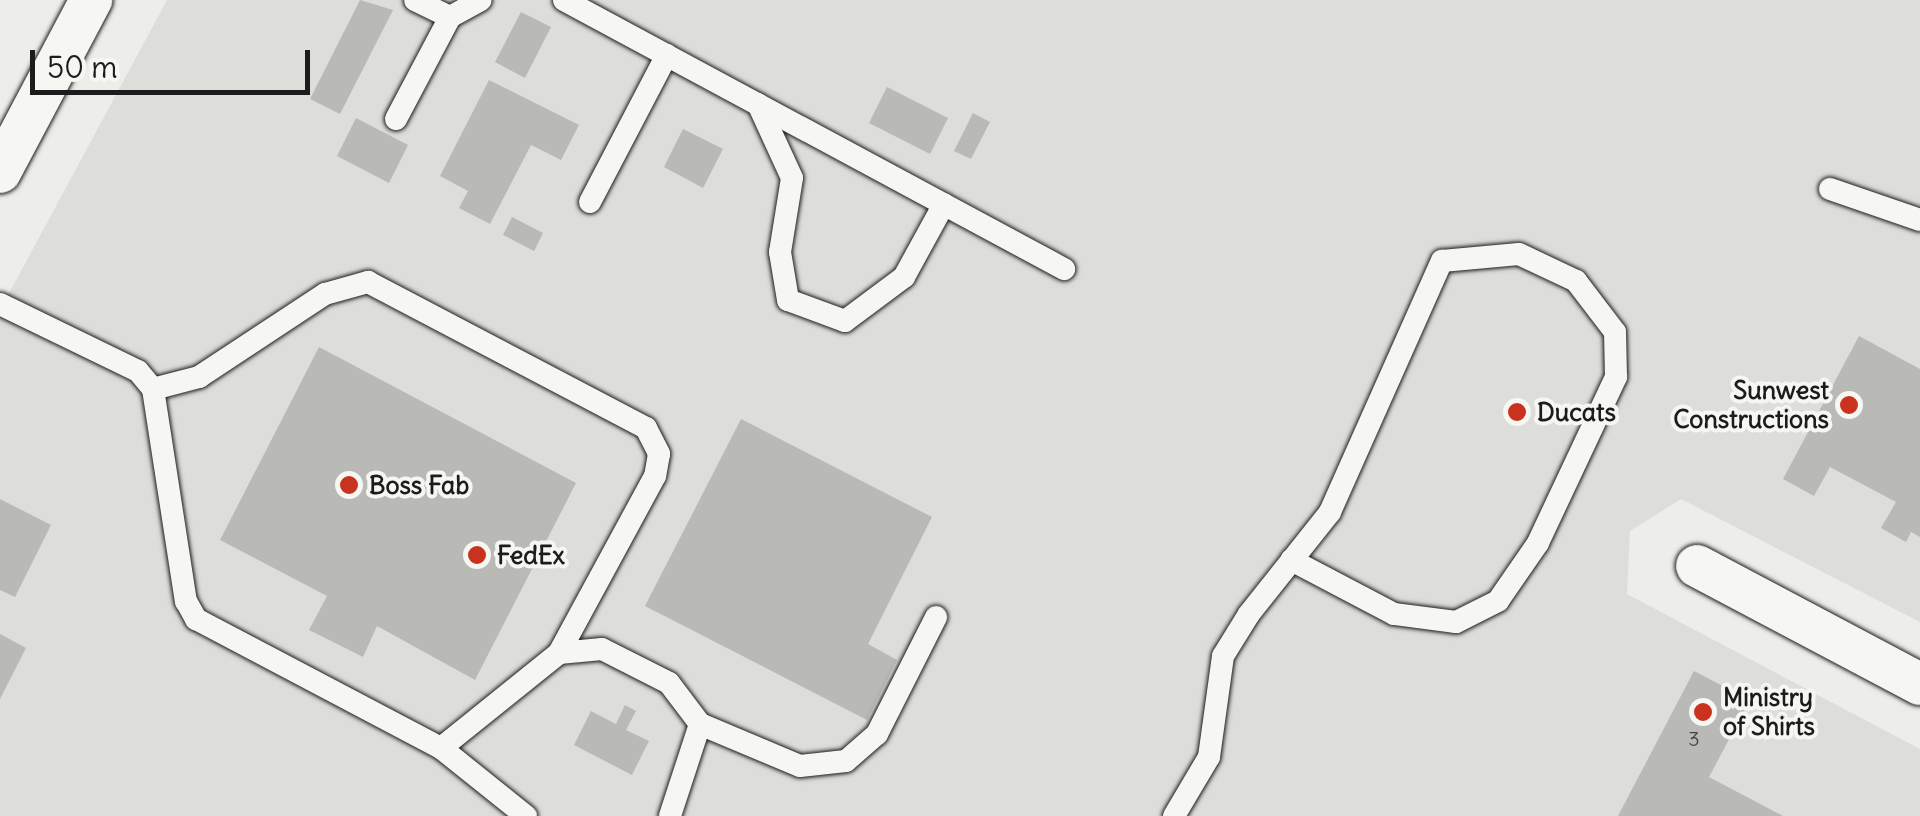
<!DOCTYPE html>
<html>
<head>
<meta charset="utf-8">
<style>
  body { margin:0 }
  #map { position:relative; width:1920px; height:816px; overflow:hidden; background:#edede9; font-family:Delius,sans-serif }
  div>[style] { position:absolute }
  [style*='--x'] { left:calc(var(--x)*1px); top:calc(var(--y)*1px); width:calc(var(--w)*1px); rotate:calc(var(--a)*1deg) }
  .built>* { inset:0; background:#ddddda }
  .building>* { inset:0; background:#b9b9b6 }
  .roads { filter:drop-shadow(0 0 2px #1c1c1c) drop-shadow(0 0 2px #1c1c1c) }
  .service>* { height:22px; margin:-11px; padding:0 11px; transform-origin:11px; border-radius:11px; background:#f6f6f2 }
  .minor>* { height:42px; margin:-21px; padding:0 21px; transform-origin:21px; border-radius:21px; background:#f6f6f2 }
  .dots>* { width:28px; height:28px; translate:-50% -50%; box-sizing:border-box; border:5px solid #f6f6f2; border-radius:50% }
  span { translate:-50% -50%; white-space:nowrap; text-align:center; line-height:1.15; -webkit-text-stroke:8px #f6f6f2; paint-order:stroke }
  .number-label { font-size:20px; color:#434342 }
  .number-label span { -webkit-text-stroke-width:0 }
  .poi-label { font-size:25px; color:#1c1c1c; font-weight:700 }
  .right { translate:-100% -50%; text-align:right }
  .left { translate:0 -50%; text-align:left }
  .scale { position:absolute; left:30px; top:50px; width:280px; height:45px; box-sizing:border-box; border:5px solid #1c1c1c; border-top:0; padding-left:12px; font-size:30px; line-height:35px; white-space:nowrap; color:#1c1c1c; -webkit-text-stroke:8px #f6f6f2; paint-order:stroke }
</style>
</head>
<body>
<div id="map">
  <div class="built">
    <div style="clip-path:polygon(167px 0,1920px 0,1920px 622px,1681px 499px,1630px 531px,1627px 594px,1920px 749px,1920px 816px,0 816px,0 310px)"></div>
  </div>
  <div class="building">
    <div style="clip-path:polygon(360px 0,393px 10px,340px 114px,310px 99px)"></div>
    <div style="clip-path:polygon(521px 12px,551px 27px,525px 78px,495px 62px)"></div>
    <div style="clip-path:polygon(489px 80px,579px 125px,561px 160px,531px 145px,490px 224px,459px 208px,468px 191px,440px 176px)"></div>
    <div style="clip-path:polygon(887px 87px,948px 118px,930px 154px,869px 123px)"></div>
    <div style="clip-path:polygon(973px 113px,990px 122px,971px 159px,954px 151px)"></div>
    <div style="clip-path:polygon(356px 118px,408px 145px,389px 183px,337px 156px)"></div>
    <div style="clip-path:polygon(683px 129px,723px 149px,703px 188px,664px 167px)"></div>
    <div style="clip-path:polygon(512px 217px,543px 233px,534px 251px,503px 235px)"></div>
    <div style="clip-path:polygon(1859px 336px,1920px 369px,1920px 537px,1911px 532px,1906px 542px,1881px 528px,1896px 502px,1830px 467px,1814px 496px,1783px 479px)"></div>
    <div style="clip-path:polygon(319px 347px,576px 483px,475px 680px,377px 626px,363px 657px,309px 630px,327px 596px,220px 540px)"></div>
    <div style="clip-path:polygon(741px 419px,932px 517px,868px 644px,897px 660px,867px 720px,645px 606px)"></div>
    <div style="clip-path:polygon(0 499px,51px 525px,15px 597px,0 590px)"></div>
    <div style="clip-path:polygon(0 634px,26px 648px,0 699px)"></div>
    <div style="clip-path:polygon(1694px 671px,1750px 700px,1709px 777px,1783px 816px,1618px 816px)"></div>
    <div style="clip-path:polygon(625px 705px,636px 711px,626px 730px,649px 741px,632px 775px,574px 745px,591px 711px,616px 724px)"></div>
  </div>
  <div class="roads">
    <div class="service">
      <div style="--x:415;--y:0;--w:39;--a:26"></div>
      <div style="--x:564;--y:0;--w:568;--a:28.28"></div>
      <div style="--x:758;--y:104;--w:81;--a:65.3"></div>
      <div style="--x:792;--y:178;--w:75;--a:99.2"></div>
      <div style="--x:780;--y:252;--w:49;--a:80.5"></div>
      <div style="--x:788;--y:300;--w:61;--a:20.2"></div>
      <div style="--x:845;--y:321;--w:74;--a:-36.7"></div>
      <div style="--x:904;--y:277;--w:83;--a:-61.3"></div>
      <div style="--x:396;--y:119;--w:115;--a:-62.1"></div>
      <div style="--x:450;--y:17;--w:35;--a:-29"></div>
      <div style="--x:1830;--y:189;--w:95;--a:19"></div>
      <div style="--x:590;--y:202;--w:166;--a:-62.4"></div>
      <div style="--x:0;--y:304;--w:153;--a:25.9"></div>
      <div style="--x:138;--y:371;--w:23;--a:50"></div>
      <div style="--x:153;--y:389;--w:215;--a:81.2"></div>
      <div style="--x:186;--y:601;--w:21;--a:61"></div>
      <div style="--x:196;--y:619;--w:277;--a:27.8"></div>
      <div style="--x:441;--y:748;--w:109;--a:38.7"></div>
      <div style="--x:153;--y:389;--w:48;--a:-14.6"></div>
      <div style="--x:199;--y:377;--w:151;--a:-33.4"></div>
      <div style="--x:325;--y:294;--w:45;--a:-15.6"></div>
      <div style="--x:368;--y:282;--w:314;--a:27.7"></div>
      <div style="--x:646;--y:428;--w:29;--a:63"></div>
      <div style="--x:659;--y:454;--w:22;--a:100"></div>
      <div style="--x:655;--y:476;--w:201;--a:118.5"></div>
      <div style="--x:700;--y:724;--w:108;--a:22.8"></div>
      <div style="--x:800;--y:766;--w:46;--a:-6.2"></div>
      <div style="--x:846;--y:761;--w:41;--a:-41.1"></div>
      <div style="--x:877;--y:734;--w:131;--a:-63.2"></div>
      <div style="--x:441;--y:748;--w:151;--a:-38.8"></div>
      <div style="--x:559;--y:653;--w:43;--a:-5.3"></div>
      <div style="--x:602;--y:649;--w:75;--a:26.9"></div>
      <div style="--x:669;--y:683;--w:51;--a:52.9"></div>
      <div style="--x:700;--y:724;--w:97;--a:108.1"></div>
      <div style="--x:1174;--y:816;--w:69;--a:-59.3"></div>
      <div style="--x:1209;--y:757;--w:102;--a:-82.1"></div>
      <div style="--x:1223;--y:656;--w:49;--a:-58.2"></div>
      <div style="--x:1249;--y:614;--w:130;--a:-51.5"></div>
      <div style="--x:1330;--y:512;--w:275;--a:-66"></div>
      <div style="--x:1442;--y:261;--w:77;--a:-5.2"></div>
      <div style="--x:1519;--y:254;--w:63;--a:25.3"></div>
      <div style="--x:1576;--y:281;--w:64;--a:52.6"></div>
      <div style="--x:1615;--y:332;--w:45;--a:88.7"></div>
      <div style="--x:1616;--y:377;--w:183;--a:115.2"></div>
      <div style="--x:1538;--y:543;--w:70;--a:124.6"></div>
      <div style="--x:1498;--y:601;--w:47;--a:153.4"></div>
      <div style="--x:1456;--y:622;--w:63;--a:-172.6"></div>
      <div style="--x:1394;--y:614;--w:116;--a:-152.3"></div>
    </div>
    <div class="minor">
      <div style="--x:0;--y:172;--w:195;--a:-62.1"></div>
      <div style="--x:1697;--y:566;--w:252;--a:27.9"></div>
    </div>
  </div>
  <div class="dots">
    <div style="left:1849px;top:405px;background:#c8321e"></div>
    <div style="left:1517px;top:412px;background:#c8321e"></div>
    <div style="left:349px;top:485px;background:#c8321e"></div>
    <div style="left:477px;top:555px;background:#c8321e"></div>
    <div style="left:1703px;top:712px;background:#c8321e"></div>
  </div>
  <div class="number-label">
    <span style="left:1694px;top:738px">3</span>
  </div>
  <div class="poi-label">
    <span class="right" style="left:1829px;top:405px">Sunwest<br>Constructions</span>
    <span class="left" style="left:1537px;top:412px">Ducats</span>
    <span class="left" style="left:369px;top:485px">Boss Fab</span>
    <span class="left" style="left:497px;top:555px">FedEx</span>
    <span class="left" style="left:1723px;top:712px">Ministry<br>of Shirts</span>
  </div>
  <div class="scale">50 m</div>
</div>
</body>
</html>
